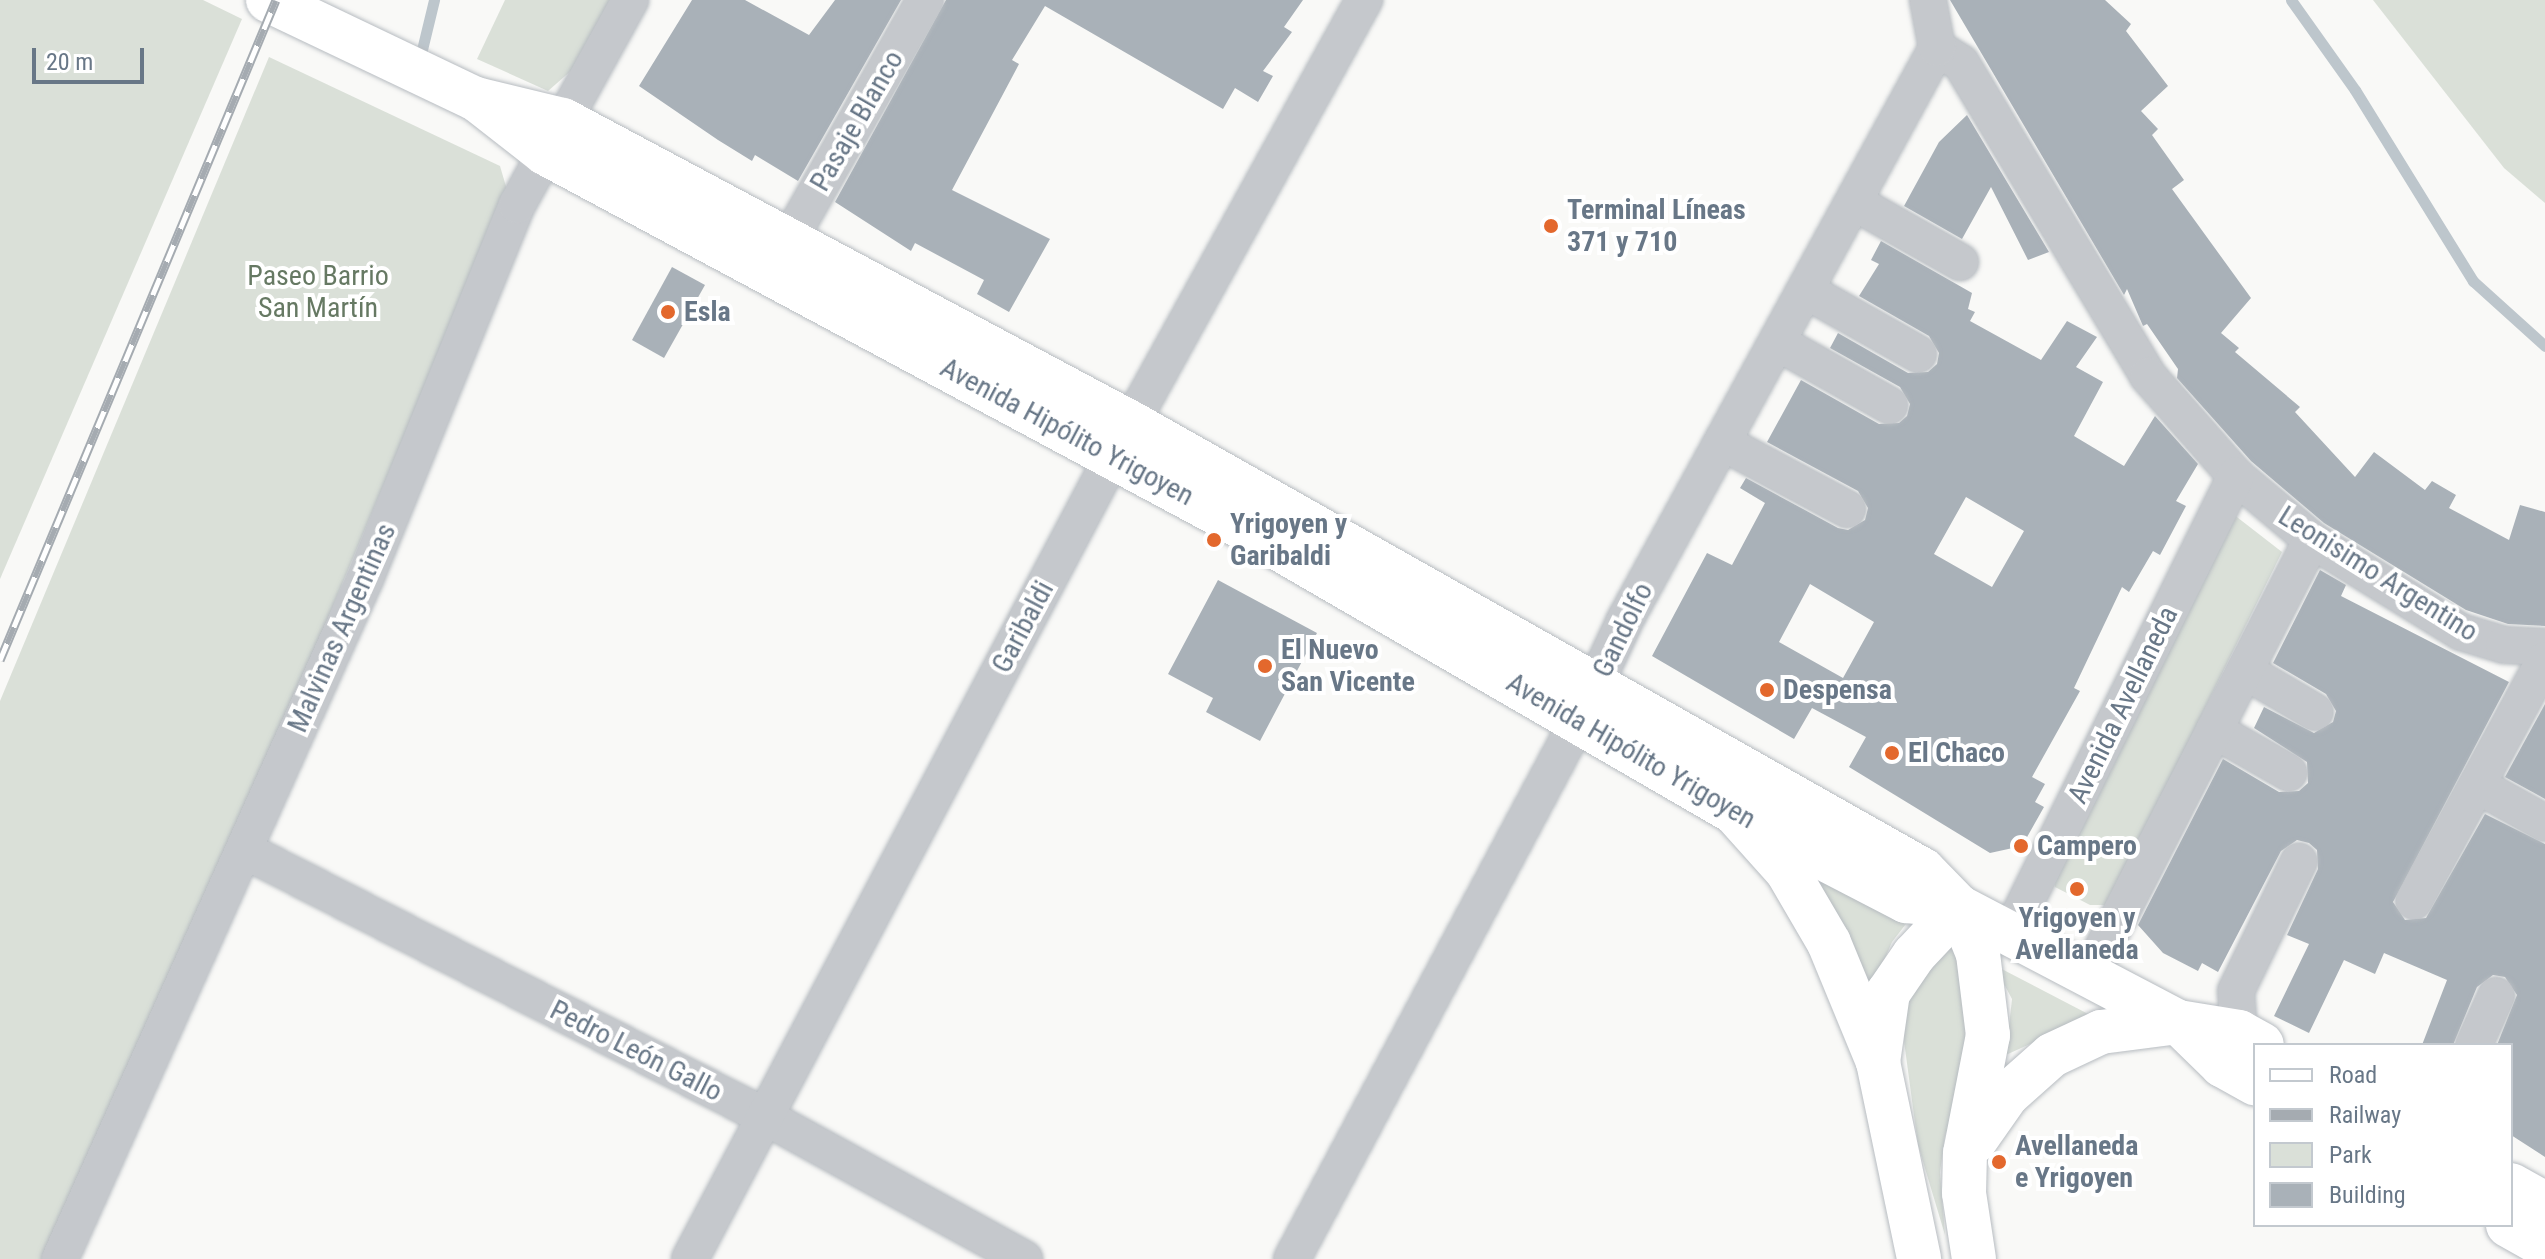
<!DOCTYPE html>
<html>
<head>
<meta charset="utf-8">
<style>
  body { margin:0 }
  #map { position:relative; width:2545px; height:1259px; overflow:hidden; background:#f9f9f7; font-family:"Roboto Condensed",sans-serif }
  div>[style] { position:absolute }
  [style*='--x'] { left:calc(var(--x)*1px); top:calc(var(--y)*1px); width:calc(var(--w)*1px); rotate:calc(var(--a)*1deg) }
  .green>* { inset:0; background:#dae0d8 }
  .stream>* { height:11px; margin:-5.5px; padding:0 5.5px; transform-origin:5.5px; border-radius:5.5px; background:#bdc6cc }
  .building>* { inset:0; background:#a9b1b8 }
  .roads { filter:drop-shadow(0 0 2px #b7bcc1) drop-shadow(0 0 2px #b7bcc1) }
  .minor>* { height:36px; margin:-18px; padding:0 18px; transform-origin:18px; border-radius:18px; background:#c5c8cc }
  .secondary>* { height:44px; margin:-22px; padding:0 22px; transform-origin:22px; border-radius:22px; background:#fff }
  .primary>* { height:44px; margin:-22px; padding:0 22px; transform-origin:22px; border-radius:22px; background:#fff }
  .rail>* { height:9px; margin-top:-4.5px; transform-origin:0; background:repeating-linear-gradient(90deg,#fff 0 18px,#a5abb1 0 36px); box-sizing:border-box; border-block:2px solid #a5abb1 }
  .dots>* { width:22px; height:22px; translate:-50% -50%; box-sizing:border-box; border:4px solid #fff; border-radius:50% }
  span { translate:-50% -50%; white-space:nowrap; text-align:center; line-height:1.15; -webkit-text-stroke:8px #fff; paint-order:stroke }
  .street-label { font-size:28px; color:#687787 }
  .poi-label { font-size:28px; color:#687787; font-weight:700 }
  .left { translate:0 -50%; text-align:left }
  .park-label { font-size:28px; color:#667963 }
  .legend { position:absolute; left:2253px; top:1043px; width:260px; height:184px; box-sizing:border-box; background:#fff; border:2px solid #c3c9cf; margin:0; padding:10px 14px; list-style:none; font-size:24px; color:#687787 }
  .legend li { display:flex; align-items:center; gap:16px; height:40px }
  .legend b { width:40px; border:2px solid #c3c9cf }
  .scale { position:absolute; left:32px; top:48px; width:112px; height:36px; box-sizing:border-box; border:4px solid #687787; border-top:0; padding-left:10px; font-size:24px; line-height:28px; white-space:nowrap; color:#687787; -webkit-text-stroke:6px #fff; paint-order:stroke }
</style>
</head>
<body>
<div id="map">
  <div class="green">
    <div style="clip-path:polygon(0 0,203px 0,242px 19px,0 579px)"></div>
    <div style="clip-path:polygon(505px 0,618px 0,589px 55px,548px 91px,477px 59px)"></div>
    <div style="clip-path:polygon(2373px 0,2545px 0,2545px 203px,2504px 168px)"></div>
    <div style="clip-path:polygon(269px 57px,500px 166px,507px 190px,256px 790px,51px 1259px,0 1259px,0 701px)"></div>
    <div style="clip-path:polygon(2233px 514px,2282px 552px,2108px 905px,2090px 905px,2055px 887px,2053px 875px)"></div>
    <div style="clip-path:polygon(1800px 856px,1912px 916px,1892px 942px,1870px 993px)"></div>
    <div style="clip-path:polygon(1953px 944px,1968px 997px,1962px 1092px,1945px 1136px,1940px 1172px,1945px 1235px,1918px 1145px,1904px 1041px,1905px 1007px,1921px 970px)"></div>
    <div style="clip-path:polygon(1994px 965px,2092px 1016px,1999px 1058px,2008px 1036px,2012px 999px)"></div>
  </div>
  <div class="stream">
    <div style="--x:2291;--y:0;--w:110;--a:54.6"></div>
    <div style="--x:2355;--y:90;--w:225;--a:58.3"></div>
    <div style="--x:2473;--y:281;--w:97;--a:42.1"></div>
    <div style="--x:419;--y:62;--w:64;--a:-76.4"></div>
  </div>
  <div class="building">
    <div style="clip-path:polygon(692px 0,745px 0,809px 35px,835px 0,901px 0,798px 181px,755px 155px,752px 161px,718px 140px,639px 86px)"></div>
    <div style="clip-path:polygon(946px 0,1303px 0,1284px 27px,1292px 32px,1263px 71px,1273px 76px,1258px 102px,1235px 88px,1223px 109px,1045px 6px,1012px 60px,1019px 64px,952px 190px,1050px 239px,1009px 312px,977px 294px,984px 280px,915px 243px,911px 251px,835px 202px)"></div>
    <div style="clip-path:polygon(1950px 0,2105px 0,2131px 24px,2126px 31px,2168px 86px,2141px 111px,2158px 129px,2152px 135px,2184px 180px,2172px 189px,2251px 298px,2221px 333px,2239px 348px,2235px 352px,2300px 407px,2295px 412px,2355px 477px,2374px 452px,2425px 490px,2432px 481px,2456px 495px,2449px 508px,2509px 540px,2520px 505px,2545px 512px,2545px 626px,2508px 624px,2466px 610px,2324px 523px,2251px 461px,2177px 378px,2178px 369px,2147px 324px,2143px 326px,2127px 289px,2124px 295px)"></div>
    <div style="clip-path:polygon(1967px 115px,2049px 252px,2028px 260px,1991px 187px,1962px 239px,1904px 206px,1939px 142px)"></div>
    <div style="clip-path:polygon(evenodd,1881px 241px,1972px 293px,1968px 309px,1975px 312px,1970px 321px,2041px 360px,2067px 321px,2097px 337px,2076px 367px,2103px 382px,2074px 436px,2124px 466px,2155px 416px,2198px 464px,2176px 501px,2186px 506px,2160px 555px,2153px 551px,2129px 592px,2122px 587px,2074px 688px,2080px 691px,2032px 777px,2045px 784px,2035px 802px,2044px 807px,2022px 846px,1990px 853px,1849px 767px,1866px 737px,1812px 708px,1794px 739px,1652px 656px,1707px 553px,1732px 565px,1765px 503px,1740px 488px,1746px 478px,1838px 528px,1848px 530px,1865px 520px,1868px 508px,1858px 491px,1767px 442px,1801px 380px,1879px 424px,1899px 423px,1907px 416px,1910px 404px,1900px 387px,1830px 348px,1838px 333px,1908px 373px,1928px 372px,1937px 364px,1939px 353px,1929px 336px,1859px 296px,1879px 264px,1871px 260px,1881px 241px,1966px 497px,2024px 531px,1992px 587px,1934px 554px,1966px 497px,1881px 241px,1810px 584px,1874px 622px,1843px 678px,1779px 642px,1810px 584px)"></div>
    <div style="clip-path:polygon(672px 267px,705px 285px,664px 358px,632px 340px)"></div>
    <div style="clip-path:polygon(2320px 570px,2346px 585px,2341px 596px,2509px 682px,2393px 902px,2405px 920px,2426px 918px,2485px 814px,2545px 844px,2545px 1157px,2511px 1135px,2511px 1045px,2497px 1045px,2517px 995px,2505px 977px,2493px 975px,2477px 987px,2453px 1045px,2422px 1045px,2447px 980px,2384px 953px,2375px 974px,2344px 960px,2309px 1033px,2274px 1016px,2309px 944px,2287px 935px,2318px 869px,2317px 850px,2309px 843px,2297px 840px,2281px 851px,2218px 972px,2202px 963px,2198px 971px,2163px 953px,2138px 925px,2223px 759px,2279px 792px,2299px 791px,2308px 783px,2307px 762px,2254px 728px,2264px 707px,2314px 733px,2333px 722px,2336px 711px,2326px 694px,2273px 663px)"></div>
    <div style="clip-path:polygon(1218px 580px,1317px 633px,1260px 741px,1206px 712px,1213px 698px,1168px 674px)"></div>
    <div style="clip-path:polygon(2545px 704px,2545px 799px,2505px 777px)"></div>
  </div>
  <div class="roads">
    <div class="minor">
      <div style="--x:1937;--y:48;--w:28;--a:32"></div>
      <div style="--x:1961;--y:63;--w:365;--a:59.1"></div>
      <div style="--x:2148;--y:376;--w:133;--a:48.7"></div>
      <div style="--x:2236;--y:476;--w:99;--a:40.1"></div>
      <div style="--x:2312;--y:540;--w:175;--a:31.7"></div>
      <div style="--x:2461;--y:632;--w:45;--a:16.8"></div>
      <div style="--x:2504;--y:645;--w:41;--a:2.8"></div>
      <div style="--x:1854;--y:202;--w:122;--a:29.5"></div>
      <div style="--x:788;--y:242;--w:278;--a:-60.5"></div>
      <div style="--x:1805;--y:290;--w:130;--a:29.5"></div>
      <div style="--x:1777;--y:342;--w:129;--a:29.4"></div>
      <div style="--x:1722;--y:442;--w:142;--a:28.2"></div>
      <div style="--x:2245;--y:671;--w:81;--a:30.4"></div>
      <div style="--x:2214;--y:730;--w:86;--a:29.8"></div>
      <div style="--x:2477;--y:785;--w:78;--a:29.2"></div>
      <div style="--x:244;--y:850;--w:584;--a:27.09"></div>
      <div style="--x:764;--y:1116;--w:297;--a:28.8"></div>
      <div style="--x:2414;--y:901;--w:274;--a:-61.5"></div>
      <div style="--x:2010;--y:934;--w:511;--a:-63.74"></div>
      <div style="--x:2089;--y:975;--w:489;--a:-62.9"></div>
      <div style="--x:2239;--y:1032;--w:41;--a:-94.2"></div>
      <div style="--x:2236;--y:991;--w:144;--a:-64.1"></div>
      <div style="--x:2474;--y:1045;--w:54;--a:-65.8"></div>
      <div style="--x:60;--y:1259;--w:745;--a:-65.84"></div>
      <div style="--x:365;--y:579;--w:404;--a:-67.9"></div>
      <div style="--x:517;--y:205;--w:234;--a:-61.1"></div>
      <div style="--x:690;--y:1259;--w:908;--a:-62.22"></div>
      <div style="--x:1113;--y:456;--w:521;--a:-61.17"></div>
      <div style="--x:1292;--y:1259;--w:609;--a:-62"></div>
      <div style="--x:1578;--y:721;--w:111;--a:-65"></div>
      <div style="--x:1625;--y:620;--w:652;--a:-61.39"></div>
      <div style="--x:1937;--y:48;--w:49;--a:-100.6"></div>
    </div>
    <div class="secondary">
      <div style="--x:1736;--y:814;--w:76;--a:48.2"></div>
      <div style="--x:1787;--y:871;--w:83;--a:59.7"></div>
      <div style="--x:1829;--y:943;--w:129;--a:67.6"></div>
      <div style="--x:1878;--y:1062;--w:201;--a:78.2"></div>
      <div style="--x:1878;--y:1062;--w:70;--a:-81.8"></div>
      <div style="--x:1888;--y:993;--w:46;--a:-55.6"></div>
      <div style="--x:1914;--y:955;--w:66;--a:-46.8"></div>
      <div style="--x:1959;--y:907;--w:51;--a:68"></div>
      <div style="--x:1978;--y:954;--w:82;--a:83"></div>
      <div style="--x:1988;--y:1035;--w:120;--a:101"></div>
      <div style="--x:1965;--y:1153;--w:40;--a:91.4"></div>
      <div style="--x:1964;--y:1193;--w:67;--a:81.4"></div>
      <div style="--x:1974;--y:1142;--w:57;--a:-54.9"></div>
      <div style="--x:2007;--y:1095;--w:60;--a:-41.6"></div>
      <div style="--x:2052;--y:1055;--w:54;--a:-25.1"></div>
      <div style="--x:2101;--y:1032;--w:78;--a:-7.4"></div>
    </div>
    <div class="primary">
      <div style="--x:268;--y:0;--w:230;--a:25.5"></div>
      <div style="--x:476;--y:99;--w:88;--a:38"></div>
      <div style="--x:545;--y:153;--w:773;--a:28.19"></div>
      <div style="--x:1226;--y:518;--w:587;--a:30.06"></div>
      <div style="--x:1734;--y:812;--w:194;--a:27.4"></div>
      <div style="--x:1906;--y:901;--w:53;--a:6.5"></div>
      <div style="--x:476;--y:99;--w:89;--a:13.6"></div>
      <div style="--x:563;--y:120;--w:646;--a:28.07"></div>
      <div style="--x:1133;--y:424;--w:907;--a:29.45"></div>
      <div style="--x:1923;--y:870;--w:52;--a:45.8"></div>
      <div style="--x:1959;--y:907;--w:247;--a:27.7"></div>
      <div style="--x:2178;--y:1022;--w:62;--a:44.3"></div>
      <div style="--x:2222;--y:1065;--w:38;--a:29"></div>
      <div style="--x:2178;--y:1022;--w:62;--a:9.3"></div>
      <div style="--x:2239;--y:1032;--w:26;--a:29"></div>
      <div style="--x:2511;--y:1185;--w:39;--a:29"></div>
      <div style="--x:2508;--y:1225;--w:43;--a:29.6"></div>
    </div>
  </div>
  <div class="rail">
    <div style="--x:0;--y:660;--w:715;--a:-67.31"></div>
  </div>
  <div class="dots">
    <div style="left:1551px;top:226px;background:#e3682d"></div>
    <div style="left:668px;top:312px;background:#e3682d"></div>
    <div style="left:1214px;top:540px;background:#e3682d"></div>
    <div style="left:1265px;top:666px;background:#e3682d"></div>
    <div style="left:1767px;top:690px;background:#e3682d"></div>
    <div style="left:1892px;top:753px;background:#e3682d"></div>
    <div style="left:2021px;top:846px;background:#e3682d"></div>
    <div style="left:2077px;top:889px;background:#e3682d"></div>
    <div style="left:1999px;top:1162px;background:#e3682d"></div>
  </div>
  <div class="street-label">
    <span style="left:857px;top:121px;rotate:-60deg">Pasaje Blanco</span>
    <span style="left:1067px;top:432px;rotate:28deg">Avenida Hipólito Yrigoyen</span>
    <span style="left:2378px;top:574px;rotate:32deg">Leonisimo Argentino</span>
    <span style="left:1023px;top:627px;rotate:-62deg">Garibaldi</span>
    <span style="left:342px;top:628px;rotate:-66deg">Malvinas Argentinas</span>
    <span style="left:1623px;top:630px;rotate:-64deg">Gandolfo</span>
    <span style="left:2123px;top:705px;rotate:-64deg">Avenida Avellaneda</span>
    <span style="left:1631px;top:751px;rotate:30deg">Avenida Hipólito Yrigoyen</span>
    <span style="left:636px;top:1051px;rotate:27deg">Pedro León Gallo</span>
  </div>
  <div class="poi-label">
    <span class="left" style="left:1567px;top:226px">Terminal Líneas<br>371 y 710</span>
    <span class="left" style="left:684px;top:312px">Esla</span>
    <span class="left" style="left:1230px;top:540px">Yrigoyen y<br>Garibaldi</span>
    <span class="left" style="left:1281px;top:666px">El Nuevo<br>San Vicente</span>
    <span class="left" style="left:1783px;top:690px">Despensa</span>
    <span class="left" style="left:1908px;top:753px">El Chaco</span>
    <span class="left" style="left:2037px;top:846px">Campero</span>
    <span style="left:2077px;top:934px">Yrigoyen y<br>Avellaneda</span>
    <span class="left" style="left:2015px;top:1162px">Avellaneda<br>e Yrigoyen</span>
  </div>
  <div class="park-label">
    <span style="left:318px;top:292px">Paseo Barrio<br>San Martín</span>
  </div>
  <ul class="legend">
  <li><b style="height:10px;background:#fff"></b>Road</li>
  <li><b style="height:10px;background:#a5abb1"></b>Railway</li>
  <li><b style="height:22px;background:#dae0d8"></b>Park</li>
  <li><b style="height:22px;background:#a9b1b8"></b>Building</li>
  </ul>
  <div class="scale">20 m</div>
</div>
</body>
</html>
